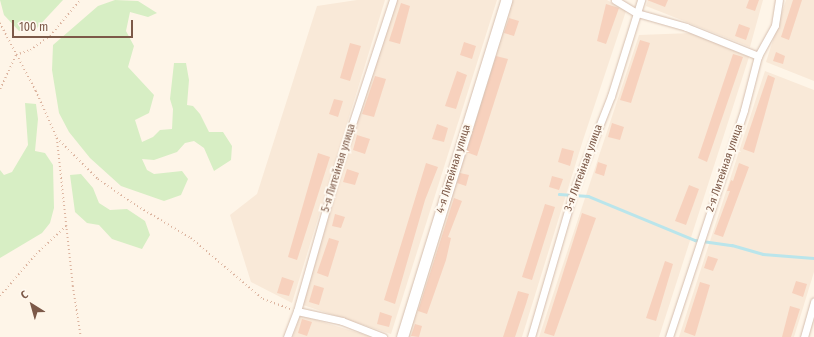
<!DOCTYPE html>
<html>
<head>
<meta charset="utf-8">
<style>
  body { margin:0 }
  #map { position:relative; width:814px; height:337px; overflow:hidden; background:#fef5e8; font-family:"Fira Sans Condensed",sans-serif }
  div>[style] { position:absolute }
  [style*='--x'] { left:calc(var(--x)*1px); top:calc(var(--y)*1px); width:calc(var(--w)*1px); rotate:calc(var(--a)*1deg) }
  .residential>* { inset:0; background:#f9e9d8 }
  .green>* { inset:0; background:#d7eec4 }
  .stream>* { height:2.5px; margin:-1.25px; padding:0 1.25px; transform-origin:1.25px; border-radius:1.25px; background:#bae5eb }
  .building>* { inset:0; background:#f7d1bd }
  .path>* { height:1.5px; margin-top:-0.75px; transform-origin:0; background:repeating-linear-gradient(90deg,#dcb49f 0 1px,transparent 0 4px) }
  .roads { filter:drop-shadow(0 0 1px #d5beaf) drop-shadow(0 0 1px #d5beaf) }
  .street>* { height:7px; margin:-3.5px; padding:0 3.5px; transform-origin:3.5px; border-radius:3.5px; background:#fff }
  .secondary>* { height:11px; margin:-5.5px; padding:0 5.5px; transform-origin:5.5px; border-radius:5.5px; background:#fff }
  span { translate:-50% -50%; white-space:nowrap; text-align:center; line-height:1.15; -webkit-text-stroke:4px #fff9f0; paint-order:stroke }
  .street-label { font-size:11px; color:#7c5948 }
  .north { position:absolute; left:12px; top:285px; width:40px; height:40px; -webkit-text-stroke:3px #fff9f0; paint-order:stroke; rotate:323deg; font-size:11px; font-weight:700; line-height:16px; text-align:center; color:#7c5948 }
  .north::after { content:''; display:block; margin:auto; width:14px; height:18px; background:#7c5948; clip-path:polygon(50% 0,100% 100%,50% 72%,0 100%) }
  .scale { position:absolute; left:12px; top:20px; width:121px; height:18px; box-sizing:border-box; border:2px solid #7c5948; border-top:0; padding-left:5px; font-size:12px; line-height:14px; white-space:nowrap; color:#7c5948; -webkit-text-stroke:3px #fff9f0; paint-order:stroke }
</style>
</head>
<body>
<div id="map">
  <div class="residential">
    <div style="clip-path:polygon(357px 0,385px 0,292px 303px,251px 282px,230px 215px,257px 194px,317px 6px)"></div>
    <div style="clip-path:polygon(396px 0,497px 0,391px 334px,303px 305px,354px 130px)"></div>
    <div style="clip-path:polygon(510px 0,607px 0,626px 11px,583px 140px,522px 337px,407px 337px)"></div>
    <div style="clip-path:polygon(648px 0,763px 0,750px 47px,646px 6px)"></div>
    <div style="clip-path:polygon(786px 0,814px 0,814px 81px,766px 62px)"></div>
    <div style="clip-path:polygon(692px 33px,749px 57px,659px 337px,539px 337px,639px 35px)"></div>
    <div style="clip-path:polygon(765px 71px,814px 90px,814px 272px,794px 337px,679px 337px)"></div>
    <div style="clip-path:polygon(300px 315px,372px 337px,293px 337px)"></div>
  </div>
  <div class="green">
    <div style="clip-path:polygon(0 0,63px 0,36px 29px,19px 31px,4px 15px)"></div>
    <div style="clip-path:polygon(115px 0,138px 1px,157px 13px,148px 17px,130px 12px,126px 31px,134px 46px,128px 67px,154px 95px,149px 113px,135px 120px,142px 142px,153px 137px,160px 130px,172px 129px,173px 109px,170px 99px,174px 63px,186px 63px,189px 80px,187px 105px,193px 106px,200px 114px,209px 132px,223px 132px,232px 146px,231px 160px,214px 171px,204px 148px,194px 141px,185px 143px,177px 152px,154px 160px,142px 159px,147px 170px,154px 174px,182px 171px,188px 179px,181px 195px,164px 201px,121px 186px,90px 158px,69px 132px,59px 113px,52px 70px,53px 45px,98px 6px)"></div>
    <div style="clip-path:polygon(25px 103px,36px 104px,38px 119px,35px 151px,45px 153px,53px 165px,54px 208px,50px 223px,42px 233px,0 258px,0 170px,4px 175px,12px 172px,28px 145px)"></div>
    <div style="clip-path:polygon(81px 174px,93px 188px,99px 203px,110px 210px,127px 209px,145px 221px,150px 235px,142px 249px,112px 239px,99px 225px,87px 223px,75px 212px,70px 175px)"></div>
  </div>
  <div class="stream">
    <div style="--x:559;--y:194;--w:29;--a:4"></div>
    <div style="--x:588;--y:196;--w:116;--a:22.4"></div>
    <div style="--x:695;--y:240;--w:37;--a:8"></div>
    <div style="--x:732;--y:245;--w:32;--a:16"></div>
    <div style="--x:763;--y:254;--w:51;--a:4.5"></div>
  </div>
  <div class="building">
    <div style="clip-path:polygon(647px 0,668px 0,665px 7px)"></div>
    <div style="clip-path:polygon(749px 0,759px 0,755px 11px,746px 8px)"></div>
    <div style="clip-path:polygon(793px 0,802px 0,789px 40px,781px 37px)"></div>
    <div style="clip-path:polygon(401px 3px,410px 6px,400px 44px,389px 41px)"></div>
    <div style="clip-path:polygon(606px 4px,619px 8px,606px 44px,597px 41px)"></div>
    <div style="clip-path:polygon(509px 18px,519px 21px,514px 36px,504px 33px)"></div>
    <div style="clip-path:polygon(739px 24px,750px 28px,746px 40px,735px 36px)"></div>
    <div style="clip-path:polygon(640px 40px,650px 43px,631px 103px,620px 100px)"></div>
    <div style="clip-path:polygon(464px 42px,476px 46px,472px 59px,460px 55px)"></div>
    <div style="clip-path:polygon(350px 43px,361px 46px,350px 81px,340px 78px)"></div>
    <div style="clip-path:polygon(776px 52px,785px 56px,783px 64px,773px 61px)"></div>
    <div style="clip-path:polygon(733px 54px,743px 57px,707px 162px,698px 158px)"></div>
    <div style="clip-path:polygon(496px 56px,508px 59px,477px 156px,466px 152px)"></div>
    <div style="clip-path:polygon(457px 71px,467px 75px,456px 109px,445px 106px)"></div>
    <div style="clip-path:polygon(768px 75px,775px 78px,754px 153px,743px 149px)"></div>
    <div style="clip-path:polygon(375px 76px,386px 79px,374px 117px,362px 114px)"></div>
    <div style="clip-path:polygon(334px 99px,343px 101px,338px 117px,329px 114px)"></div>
    <div style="clip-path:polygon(612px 123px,624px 127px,620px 140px,608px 137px)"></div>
    <div style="clip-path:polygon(437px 124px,448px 128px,444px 142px,432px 139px)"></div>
    <div style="clip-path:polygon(357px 135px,370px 139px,365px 154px,353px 150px)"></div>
    <div style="clip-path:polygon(562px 148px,574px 151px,570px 166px,558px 162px)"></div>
    <div style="clip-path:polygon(318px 153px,330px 157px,297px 260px,288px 257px)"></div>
    <div style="clip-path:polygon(598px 162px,607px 165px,604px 176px,595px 173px)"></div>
    <div style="clip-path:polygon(426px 163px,438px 167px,425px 200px,395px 304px,384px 300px)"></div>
    <div style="clip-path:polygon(739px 163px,749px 167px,723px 237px,714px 234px,730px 191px,727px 191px,731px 180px,733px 181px)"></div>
    <div style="clip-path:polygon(347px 169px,359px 173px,355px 185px,343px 182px)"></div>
    <div style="clip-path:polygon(460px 173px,469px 175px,466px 186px,457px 183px)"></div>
    <div style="clip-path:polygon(552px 176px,563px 179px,559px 190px,549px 187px)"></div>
    <div style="clip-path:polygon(689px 185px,699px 189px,686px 225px,675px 221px)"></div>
    <div style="clip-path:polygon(454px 198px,462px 201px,448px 237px,451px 238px,446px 260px,427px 314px,418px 311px)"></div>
    <div style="clip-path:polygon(545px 204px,555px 207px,532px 280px,522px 277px)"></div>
    <div style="clip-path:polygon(582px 213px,596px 218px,554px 336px,544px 333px)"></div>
    <div style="clip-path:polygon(335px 214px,345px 217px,341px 228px,332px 226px)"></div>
    <div style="clip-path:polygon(329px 238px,339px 241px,328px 277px,317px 273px)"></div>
    <div style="clip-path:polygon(708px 256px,718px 259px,713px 271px,704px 268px)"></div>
    <div style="clip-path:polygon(665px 261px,673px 264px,656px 321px,646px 318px)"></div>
    <div style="clip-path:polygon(282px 277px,294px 281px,289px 296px,277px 293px)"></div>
    <div style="clip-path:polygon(796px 281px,807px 284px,803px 297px,792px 293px)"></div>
    <div style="clip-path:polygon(700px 282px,710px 285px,695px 336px,684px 332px)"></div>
    <div style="clip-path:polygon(314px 285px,324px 288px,319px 305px,309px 302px)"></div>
    <div style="clip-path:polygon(518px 291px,529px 294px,526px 304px,515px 337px,503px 337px)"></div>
    <div style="clip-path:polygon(790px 306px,800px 309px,791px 337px,782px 337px)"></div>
    <div style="clip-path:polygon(380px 312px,392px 316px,389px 327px,377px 324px)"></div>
    <div style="clip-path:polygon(302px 319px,312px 322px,307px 336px,298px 333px)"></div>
    <div style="clip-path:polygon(415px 324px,422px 326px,419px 337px,411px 336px)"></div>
  </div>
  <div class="path">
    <div style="--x:0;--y:23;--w:77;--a:62.1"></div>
    <div style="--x:36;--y:91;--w:51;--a:65.9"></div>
    <div style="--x:57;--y:138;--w:149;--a:83.8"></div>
    <div style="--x:73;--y:286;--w:52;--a:81.1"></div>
    <div style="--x:0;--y:89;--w:38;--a:-65"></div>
    <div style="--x:16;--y:55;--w:15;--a:-20"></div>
    <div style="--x:30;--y:50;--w:24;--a:-35"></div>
    <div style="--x:50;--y:36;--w:47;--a:-50.2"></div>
    <div style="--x:57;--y:138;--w:58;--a:45"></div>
    <div style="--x:98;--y:179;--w:47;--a:34.7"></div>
    <div style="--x:137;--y:206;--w:63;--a:30.7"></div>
    <div style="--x:191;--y:238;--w:94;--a:40.3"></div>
    <div style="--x:263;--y:299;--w:30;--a:20"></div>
    <div style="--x:0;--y:296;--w:55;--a:-49.4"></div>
    <div style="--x:36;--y:254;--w:41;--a:-43"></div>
  </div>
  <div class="roads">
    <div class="street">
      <div style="--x:615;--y:0;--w:26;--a:31"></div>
      <div style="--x:637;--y:13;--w:51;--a:15.9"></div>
      <div style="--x:686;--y:27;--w:78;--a:21.9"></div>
      <div style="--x:297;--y:311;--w:46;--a:12.5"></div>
      <div style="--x:342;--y:321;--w:44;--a:21.3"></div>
      <div style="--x:287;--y:337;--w:28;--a:-69"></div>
      <div style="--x:297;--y:311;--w:150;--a:-74.1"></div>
      <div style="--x:338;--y:167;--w:176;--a:-71.8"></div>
      <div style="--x:531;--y:337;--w:153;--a:-73.7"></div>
      <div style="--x:574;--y:190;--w:101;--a:-68.5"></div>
      <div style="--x:611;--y:96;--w:101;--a:-72.6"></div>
      <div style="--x:669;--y:337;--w:239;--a:-71.7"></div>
      <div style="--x:744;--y:110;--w:56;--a:-75.5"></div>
      <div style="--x:758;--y:56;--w:35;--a:-61"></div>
      <div style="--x:775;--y:25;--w:25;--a:-81"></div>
      <div style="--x:804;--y:337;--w:37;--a:-74"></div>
    </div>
    <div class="secondary">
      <div style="--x:402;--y:337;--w:353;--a:-72.8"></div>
    </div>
  </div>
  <div class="street-label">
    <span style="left:339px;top:168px;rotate:-73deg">5-я Литейная улица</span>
    <span style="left:584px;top:168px;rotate:-70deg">3-я Литейная улица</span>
    <span style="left:725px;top:168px;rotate:-71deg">2-я Литейная улица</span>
    <span style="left:454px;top:169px;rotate:-73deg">4-я Литейная улица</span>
  </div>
  <div class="north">С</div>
  <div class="scale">100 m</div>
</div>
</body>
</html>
